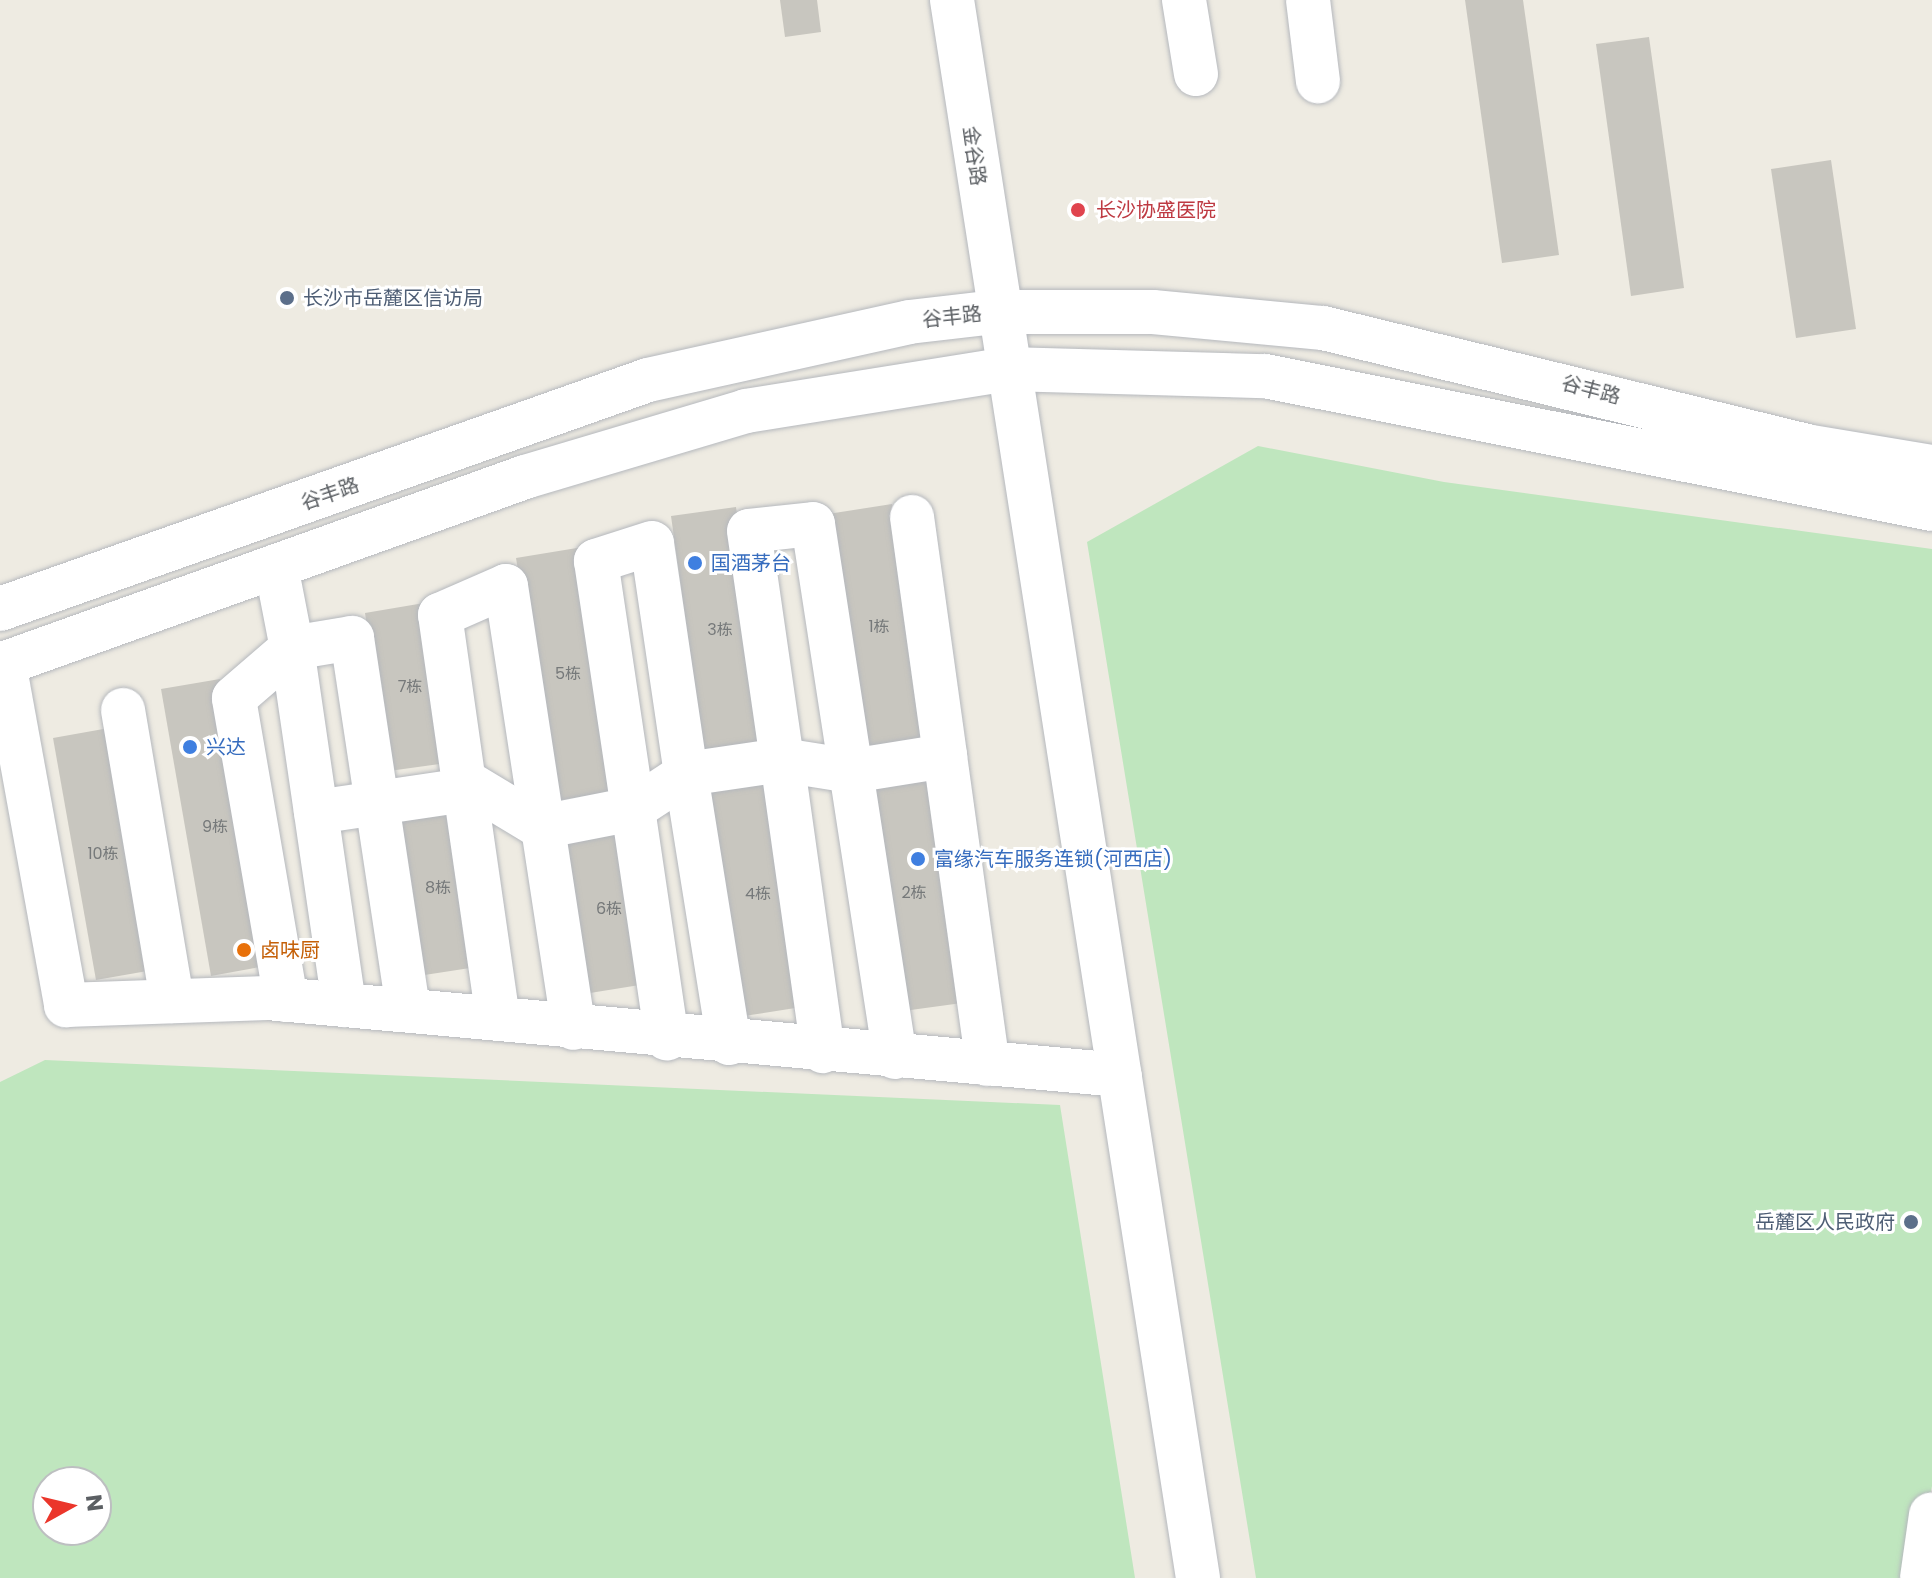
<!DOCTYPE html>
<html>
<head>
<meta charset="utf-8">
<style>
  body { margin:0 }
  #map { position:relative; width:1932px; height:1578px; overflow:hidden; background:#eeebe2; font-family:Poppins,"Noto Sans SC",sans-serif }
  div>[style] { position:absolute }
  [style*='--x'] { left:calc(var(--x)*1px); top:calc(var(--y)*1px); width:calc(var(--w)*1px); rotate:calc(var(--a)*1deg) }
  .green>* { inset:0; background:#bfe6be }
  .building>* { inset:0; background:#c8c6bf }
  .roads { filter:drop-shadow(0 0 2px #b5b8bd) drop-shadow(0 0 2px #b5b8bd) }
  .minor>* { height:44px; margin:-22px; padding:0 22px; transform-origin:22px; border-radius:22px; background:#fff }
  .dots>* { width:22px; height:22px; translate:-50% -50%; box-sizing:border-box; border:4px solid #fff; border-radius:50% }
  span { translate:-50% -50%; white-space:nowrap; text-align:center; line-height:1.15; -webkit-text-stroke:6px #fff; paint-order:stroke }
  .number-label { font-size:16px; color:#76797a }
  .number-label span { -webkit-text-stroke-width:0 }
  .street-label { font-size:20px; color:#5b5f63 }
  .health-label { font-size:20px; color:#be3a42 }
  .left { translate:0 -50%; text-align:left }
  .service-label { font-size:20px; color:#4e5e75 }
  .right { translate:-100% -50%; text-align:right }
  .shop-label { font-size:20px; color:#366cbe }
  .food-label { font-size:20px; color:#c56008 }
  .north { position:absolute; left:32px; top:1466px; width:80px; height:80px; box-sizing:border-box; background:#fff; border:2px solid #bdbfc1; border-radius:50%; rotate:82deg; font-size:22px; font-weight:700; line-height:32px; text-align:center; color:#5b5f63 }
  .north::after { content:''; display:block; margin:auto; width:28px; height:36px; background:#eb362b; clip-path:polygon(50% 0,100% 100%,50% 72%,0 100%) }
</style>
</head>
<body>
<div id="map">
  <div class="green">
    <div style="clip-path:polygon(1258px 446px,1444px 482px,1932px 549px,1932px 1486px,1912px 1578px,1256px 1578px,1087px 542px)"></div>
    <div style="clip-path:polygon(evenodd,45px 1060px,1060px 1105px,1135px 1578px,0 1578px,0 1082px,45px 1060px,96px 1482px,96px 1530px,48px 1530px,48px 1482px,96px 1482px)"></div>
  </div>
  <div class="building">
    <div style="clip-path:polygon(780px 0,817px 0,821px 32px,785px 37px)"></div>
    <div style="clip-path:polygon(1465px 0,1523px 0,1559px 255px,1502px 263px)"></div>
    <div style="clip-path:polygon(1649px 37px,1684px 288px,1631px 296px,1596px 44px)"></div>
    <div style="clip-path:polygon(1831px 160px,1856px 329px,1796px 338px,1771px 169px)"></div>
    <div style="clip-path:polygon(892px 504px,929px 740px,865px 750px,828px 514px)"></div>
    <div style="clip-path:polygon(736px 507px,769px 743px,704px 752px,671px 516px)"></div>
    <div style="clip-path:polygon(583px 547px,620px 791px,554px 801px,516px 558px)"></div>
    <div style="clip-path:polygon(430px 602px,454px 762px,389px 771px,365px 613px)"></div>
    <div style="clip-path:polygon(220px 679px,271px 965px,211px 976px,161px 689px)"></div>
    <div style="clip-path:polygon(109px 728px,153px 970px,96px 980px,53px 738px)"></div>
    <div style="clip-path:polygon(773px 771px,808px 1006px,744px 1016px,708px 781px)"></div>
    <div style="clip-path:polygon(932px 774px,962px 1003px,896px 1012px,866px 782px)"></div>
    <div style="clip-path:polygon(458px 800px,483px 966px,418px 976px,393px 809px)"></div>
    <div style="clip-path:polygon(628px 825px,652px 983px,590px 993px,566px 835px)"></div>
  </div>
  <div class="roads">
    <div class="minor">
      <div style="--x:952;--y:0;--w:1597;--a:81.14"></div>
      <div style="--x:1184;--y:0;--w:75;--a:80.8"></div>
      <div style="--x:1308;--y:0;--w:82;--a:83"></div>
      <div style="--x:912;--y:517;--w:241;--a:82.1"></div>
      <div style="--x:276;--y:566;--w:84;--a:79"></div>
      <div style="--x:292;--y:648;--w:61;--a:-9.5"></div>
      <div style="--x:352;--y:638;--w:376;--a:81.4"></div>
      <div style="--x:0;--y:609;--w:687;--a:-19.46"></div>
      <div style="--x:648;--y:380;--w:267;--a:-12.5"></div>
      <div style="--x:909;--y:322;--w:87;--a:-6.6"></div>
      <div style="--x:995;--y:312;--w:158;--a:0"></div>
      <div style="--x:1153;--y:312;--w:171;--a:5.4"></div>
      <div style="--x:1323;--y:328;--w:497;--a:13.7"></div>
      <div style="--x:1806;--y:446;--w:128;--a:9.5"></div>
      <div style="--x:4;--y:663;--w:348;--a:79.7"></div>
      <div style="--x:66;--y:1005;--w:201;--a:-2"></div>
      <div style="--x:267;--y:998;--w:856;--a:5.16"></div>
      <div style="--x:0;--y:665;--w:558;--a:-19.7"></div>
      <div style="--x:525;--y:477;--w:231;--a:-16.6"></div>
      <div style="--x:746;--y:411;--w:264;--a:-9.1"></div>
      <div style="--x:1007;--y:369;--w:258;--a:1.6"></div>
      <div style="--x:1265;--y:376;--w:680;--a:11.28"></div>
      <div style="--x:123;--y:710;--w:295;--a:80.4"></div>
      <div style="--x:463;--y:780;--w:91;--a:31.1"></div>
      <div style="--x:541;--y:827;--w:94;--a:-11.1"></div>
      <div style="--x:633;--y:809;--w:232;--a:81.6"></div>
      <div style="--x:465;--y:790;--w:177;--a:-98.1"></div>
      <div style="--x:440;--y:615;--w:72;--a:-23.7"></div>
      <div style="--x:506;--y:586;--w:447;--a:81.3"></div>
      <div style="--x:316;--y:812;--w:151;--a:-8.4"></div>
      <div style="--x:465;--y:790;--w:231;--a:81.8"></div>
      <div style="--x:286;--y:1000;--w:306;--a:-99.8"></div>
      <div style="--x:234;--y:698;--w:77;--a:-40.8"></div>
      <div style="--x:292;--y:648;--w:361;--a:81.7"></div>
      <div style="--x:729;--y:1043;--w:272;--a:-99.1"></div>
      <div style="--x:686;--y:774;--w:233;--a:-98.4"></div>
      <div style="--x:652;--y:543;--w:59;--a:162.2"></div>
      <div style="--x:596;--y:561;--w:251;--a:81.5"></div>
      <div style="--x:633;--y:809;--w:64;--a:-33.4"></div>
      <div style="--x:686;--y:774;--w:97;--a:-8.3"></div>
      <div style="--x:782;--y:760;--w:294;--a:82"></div>
      <div style="--x:895;--y:1057;--w:539;--a:-98.75"></div>
      <div style="--x:813;--y:524;--w:64;--a:173.8"></div>
      <div style="--x:749;--y:531;--w:231;--a:81.8"></div>
      <div style="--x:782;--y:760;--w:70;--a:9.1"></div>
      <div style="--x:851;--y:771;--w:95;--a:-9.1"></div>
      <div style="--x:945;--y:756;--w:311;--a:82.1"></div>
      <div style="--x:1922;--y:1578;--w:64;--a:-81.9"></div>
    </div>
  </div>
  <div class="dots">
    <div style="left:1078px;top:210px;background:#e0444e"></div>
    <div style="left:287px;top:298px;background:#5c6f8a"></div>
    <div style="left:695px;top:563px;background:#3f7fe0"></div>
    <div style="left:190px;top:747px;background:#3f7fe0"></div>
    <div style="left:918px;top:859px;background:#3f7fe0"></div>
    <div style="left:244px;top:950px;background:#e8710a"></div>
    <div style="left:1911px;top:1222px;background:#5c6f8a"></div>
  </div>
  <div class="number-label">
    <span style="left:879px;top:627px">1栋</span>
    <span style="left:720px;top:630px">3栋</span>
    <span style="left:568px;top:674px">5栋</span>
    <span style="left:410px;top:687px">7栋</span>
    <span style="left:215px;top:827px">9栋</span>
    <span style="left:103px;top:854px">10栋</span>
    <span style="left:438px;top:888px">8栋</span>
    <span style="left:914px;top:893px">2栋</span>
    <span style="left:758px;top:894px">4栋</span>
    <span style="left:609px;top:909px">6栋</span>
  </div>
  <div class="street-label">
    <span style="left:974px;top:156px;rotate:82deg">金谷路</span>
    <span style="left:952px;top:317px;rotate:-6deg">谷丰路</span>
    <span style="left:1591px;top:390px;rotate:15deg">谷丰路</span>
    <span style="left:330px;top:494px;rotate:-19deg">谷丰路</span>
  </div>
  <div class="health-label">
    <span class="left" style="left:1096px;top:210px">长沙协盛医院</span>
  </div>
  <div class="service-label">
    <span class="left" style="left:303px;top:298px">长沙市岳麓区信访局</span>
    <span class="right" style="left:1895px;top:1222px">岳麓区人民政府</span>
  </div>
  <div class="shop-label">
    <span class="left" style="left:711px;top:563px">国酒茅台</span>
    <span class="left" style="left:206px;top:747px">兴达</span>
    <span class="left" style="left:934px;top:859px">富缘汽车服务连锁(河西店)</span>
  </div>
  <div class="food-label">
    <span class="left" style="left:260px;top:950px">卤味厨</span>
  </div>
  <div class="north">N</div>
</div>
</body>
</html>
